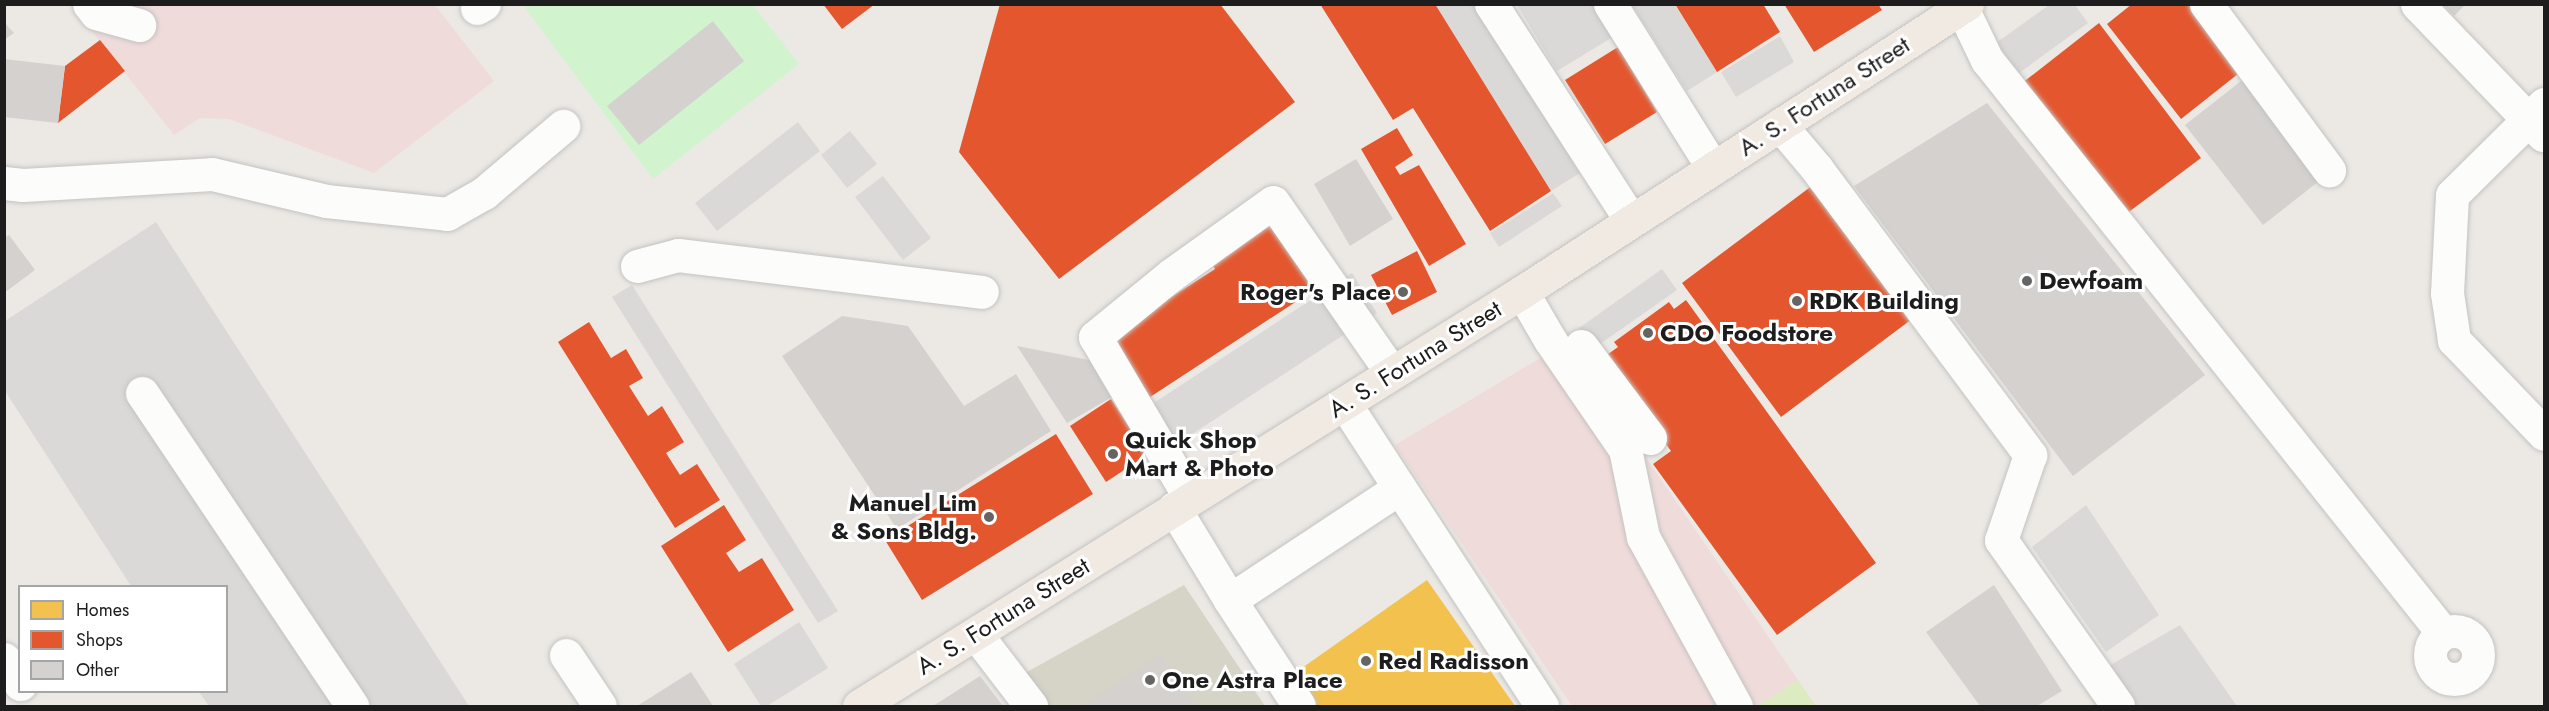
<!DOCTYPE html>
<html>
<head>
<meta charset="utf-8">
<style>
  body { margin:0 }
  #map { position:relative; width:2549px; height:711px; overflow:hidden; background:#ece9e5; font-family:Jost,sans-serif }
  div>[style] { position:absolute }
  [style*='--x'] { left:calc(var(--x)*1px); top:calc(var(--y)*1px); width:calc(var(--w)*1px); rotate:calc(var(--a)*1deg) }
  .residential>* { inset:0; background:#dbd9d7 }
  .commercial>* { inset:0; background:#efdbda }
  .construction>* { inset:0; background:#d6d4c6 }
  .grass>* { inset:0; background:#dcebc1 }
  .park>* { inset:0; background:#d1f4ce }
  .parking>* { inset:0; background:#dad9d7 }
  .homes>* { inset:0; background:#f2c14e }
  .shops>* { inset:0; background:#e4572e }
  .building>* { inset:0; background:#d4d1ce }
  .roads { filter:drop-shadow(0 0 2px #c4c3c1) drop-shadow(0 0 2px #c4c3c1) }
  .minor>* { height:33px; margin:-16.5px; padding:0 16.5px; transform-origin:16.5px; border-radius:16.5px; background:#fcfcfb }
  .minor>.ring { margin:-16.5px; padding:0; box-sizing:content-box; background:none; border:33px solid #fcfcfb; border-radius:50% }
  .major>* { height:33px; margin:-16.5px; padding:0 16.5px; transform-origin:16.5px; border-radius:16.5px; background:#f0eae3 }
  .dots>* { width:16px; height:16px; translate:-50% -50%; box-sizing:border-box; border:3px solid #fff; border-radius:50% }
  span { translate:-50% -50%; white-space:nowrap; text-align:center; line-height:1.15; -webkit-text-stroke:6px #fff; paint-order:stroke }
  .street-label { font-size:24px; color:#1d1d1d }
  .poi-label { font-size:24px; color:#1d1d1d; font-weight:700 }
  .left { translate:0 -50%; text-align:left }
  .right { translate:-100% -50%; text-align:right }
  .frame { position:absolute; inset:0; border:6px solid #1d1d1d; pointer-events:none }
  .legend { position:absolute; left:18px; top:585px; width:210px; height:108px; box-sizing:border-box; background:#fff; border:2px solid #a5a5a5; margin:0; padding:8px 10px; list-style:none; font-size:18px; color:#1d1d1d }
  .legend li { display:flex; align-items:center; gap:12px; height:30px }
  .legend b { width:30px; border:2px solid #a5a5a5 }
</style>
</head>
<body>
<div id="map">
  <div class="residential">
    <div style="clip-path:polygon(156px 222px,469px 706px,209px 706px,199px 692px,226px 692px,226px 586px,131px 586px,5px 391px,5px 321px)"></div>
    <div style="clip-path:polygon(2086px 505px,2159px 615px,2106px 652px,2032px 547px)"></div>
    <div style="clip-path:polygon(2180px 625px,2237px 706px,2135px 706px,2107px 667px)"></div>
  </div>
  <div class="commercial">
    <div style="clip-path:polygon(71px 5px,435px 5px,494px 81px,374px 173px,229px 119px,200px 118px,174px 135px)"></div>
    <div style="clip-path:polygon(1567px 342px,1798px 680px,1757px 706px,1572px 706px,1395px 445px)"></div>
  </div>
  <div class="construction">
    <div style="clip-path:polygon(1184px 585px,1265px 706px,1011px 706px,998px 688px)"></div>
  </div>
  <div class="grass">
    <div style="clip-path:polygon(1798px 680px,1816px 706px,1757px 706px)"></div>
  </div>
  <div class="park">
    <div style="clip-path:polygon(523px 5px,753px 5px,799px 64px,653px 179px)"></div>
  </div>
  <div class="parking">
    <div style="clip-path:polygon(1435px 5px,1474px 5px,1580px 173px,1551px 191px)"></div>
    <div style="clip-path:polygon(1517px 5px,1593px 5px,1613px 37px,1557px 71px)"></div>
    <div style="clip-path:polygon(1632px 5px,1675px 5px,1717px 72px,1687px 91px)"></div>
    <div style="clip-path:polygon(2049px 5px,2075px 5px,2088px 23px,2019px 73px,1996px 43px)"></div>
    <div style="clip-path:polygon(1780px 36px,1794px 62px,1736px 97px,1721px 72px)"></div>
    <div style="clip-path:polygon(798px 122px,820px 151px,717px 231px,695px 203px)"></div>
    <div style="clip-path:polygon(850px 131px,877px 164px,847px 188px,821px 155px)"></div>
    <div style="clip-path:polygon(883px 176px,931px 238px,903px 260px,855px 197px)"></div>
    <div style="clip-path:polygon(1553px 193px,1562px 206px,1499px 247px,1490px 233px)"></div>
    <div style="clip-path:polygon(1662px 269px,1677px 290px,1593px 349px,1579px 328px)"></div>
    <div style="clip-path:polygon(1352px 273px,1377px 313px,1165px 452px,1140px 412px)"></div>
    <div style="clip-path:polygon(632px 285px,838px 611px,818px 623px,612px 297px)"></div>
    <div style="clip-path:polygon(799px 622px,828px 668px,767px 706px,761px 706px,734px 664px)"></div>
  </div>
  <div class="homes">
    <div style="clip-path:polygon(1427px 580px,1515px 706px,1315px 706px,1292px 675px)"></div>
  </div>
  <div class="shops">
    <div style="clip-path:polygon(823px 4px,875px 4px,842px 29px)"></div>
    <div style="clip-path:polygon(1000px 4px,1220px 4px,1295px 102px,1059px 279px,959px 152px)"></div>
    <div style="clip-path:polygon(1320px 4px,1435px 4px,1551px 191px,1490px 231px,1413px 108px,1393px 120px)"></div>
    <div style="clip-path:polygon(1675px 4px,1763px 4px,1780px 32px,1717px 72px)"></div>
    <div style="clip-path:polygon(1784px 4px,1878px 4px,1882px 10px,1814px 52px)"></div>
    <div style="clip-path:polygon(2132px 4px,2192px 4px,2243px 70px,2181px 119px,2107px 24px)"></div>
    <div style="clip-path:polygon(2099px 23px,2201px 158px,2122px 217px,2021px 84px)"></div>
    <div style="clip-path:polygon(100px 40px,125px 71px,58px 123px,65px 66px)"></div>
    <div style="clip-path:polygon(1618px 47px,1657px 112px,1605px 144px,1565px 80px)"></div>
    <div style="clip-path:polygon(1397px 128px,1413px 155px,1395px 167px,1400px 175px,1419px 165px,1466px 244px,1429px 266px,1361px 149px)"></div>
    <div style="clip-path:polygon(1813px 185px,1912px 319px,1781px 417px,1682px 283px)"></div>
    <div style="clip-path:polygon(1272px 218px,1323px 284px,1141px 403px,1106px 339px,1215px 269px,1209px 259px)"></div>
    <div style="clip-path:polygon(1417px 251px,1437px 292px,1392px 315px,1371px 275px)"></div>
    <div style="clip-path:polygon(1686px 300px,1876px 563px,1777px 635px,1653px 464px,1671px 451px,1604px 357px,1618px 347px,1614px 342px,1669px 302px,1674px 309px)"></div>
    <div style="clip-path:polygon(589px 322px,611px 358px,626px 349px,643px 378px,629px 386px,648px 416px,662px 406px,684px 442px,666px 453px,680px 475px,697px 464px,720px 500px,675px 528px,558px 342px)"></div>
    <div style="clip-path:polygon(1111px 399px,1147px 455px,1106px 482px,1070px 426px)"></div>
    <div style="clip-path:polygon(1056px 434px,1093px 494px,922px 600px,885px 540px)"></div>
    <div style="clip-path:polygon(724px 505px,746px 540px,726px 553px,739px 572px,762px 558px,794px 610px,728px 652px,661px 546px)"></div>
  </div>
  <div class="building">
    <div style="clip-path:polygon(2443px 4px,2466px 4px,2454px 16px)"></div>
    <div style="clip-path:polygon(713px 21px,744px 61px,639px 145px,607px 106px)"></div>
    <div style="clip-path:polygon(4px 22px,14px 33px,4px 40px)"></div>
    <div style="clip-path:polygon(4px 59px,65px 66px,58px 123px,4px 117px)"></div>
    <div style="clip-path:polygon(2245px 78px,2323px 178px,2263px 225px,2185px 125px)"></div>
    <div style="clip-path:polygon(1987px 103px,2205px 375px,2073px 476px,1854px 186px)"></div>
    <div style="clip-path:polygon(1356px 159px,1393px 219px,1350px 246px,1314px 184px)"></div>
    <div style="clip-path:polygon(9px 235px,35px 270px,4px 293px,4px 238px)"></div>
    <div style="clip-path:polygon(842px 316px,908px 326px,964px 406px,1016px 374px,1051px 431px,897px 529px,782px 356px)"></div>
    <div style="clip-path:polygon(1017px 346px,1089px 360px,1112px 397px,1067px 423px)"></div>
    <div style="clip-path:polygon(1994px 585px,2062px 691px,2037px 706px,1980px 706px,1926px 632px)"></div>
    <div style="clip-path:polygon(1161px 654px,1196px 706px,1083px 706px)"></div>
    <div style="clip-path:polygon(691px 672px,713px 706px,637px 706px)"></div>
    <div style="clip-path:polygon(980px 676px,1003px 706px,933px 706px)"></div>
  </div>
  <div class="roads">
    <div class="minor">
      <div style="--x:89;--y:4;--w:11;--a:52"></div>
      <div style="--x:96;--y:13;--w:45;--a:15.6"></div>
      <div style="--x:1491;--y:4;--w:257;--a:57.1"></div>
      <div style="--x:1610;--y:4;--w:194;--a:57.9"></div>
      <div style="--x:1960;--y:4;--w:62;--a:64.3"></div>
      <div style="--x:1987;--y:60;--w:732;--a:51.49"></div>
      <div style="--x:2206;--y:4;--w:207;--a:53.5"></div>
      <div style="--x:2417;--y:4;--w:182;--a:46.1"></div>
      <div style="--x:477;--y:8;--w:8;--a:-30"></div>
      <div style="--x:2544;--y:104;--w:129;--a:135.3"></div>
      <div style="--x:2452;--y:195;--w:98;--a:92.9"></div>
      <div style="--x:2447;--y:293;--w:48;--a:81.5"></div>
      <div style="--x:2454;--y:340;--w:130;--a:46.2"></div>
      <div style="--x:1780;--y:125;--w:57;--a:49.9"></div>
      <div style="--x:1817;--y:169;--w:357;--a:53.3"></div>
      <div style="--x:2030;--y:455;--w:90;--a:108.8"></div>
      <div style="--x:2001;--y:540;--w:203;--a:54.8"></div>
      <div style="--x:4;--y:183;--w:19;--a:6"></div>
      <div style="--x:23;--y:185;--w:189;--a:-3.3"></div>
      <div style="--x:212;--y:174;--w:117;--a:13.3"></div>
      <div style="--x:326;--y:201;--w:122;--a:6.1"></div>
      <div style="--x:447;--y:214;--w:43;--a:-29.6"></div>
      <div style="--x:484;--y:193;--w:104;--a:-40.3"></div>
      <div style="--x:637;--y:266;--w:42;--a:-15"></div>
      <div style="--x:678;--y:255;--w:306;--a:6.9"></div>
      <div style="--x:1522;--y:292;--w:56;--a:59.7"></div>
      <div style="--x:1550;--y:340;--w:132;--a:55.5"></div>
      <div style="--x:1625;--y:449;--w:90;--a:78.4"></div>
      <div style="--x:1643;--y:537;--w:193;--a:61.2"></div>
      <div style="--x:1581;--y:346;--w:115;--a:53.1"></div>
      <div style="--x:142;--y:393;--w:377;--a:56.1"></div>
      <div style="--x:1345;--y:404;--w:361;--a:56.9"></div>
      <div style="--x:1190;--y:498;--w:187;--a:-120.5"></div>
      <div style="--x:1095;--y:337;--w:98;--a:-39.2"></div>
      <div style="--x:1171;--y:275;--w:125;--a:-35.6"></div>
      <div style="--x:1273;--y:202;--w:207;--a:55.2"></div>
      <div style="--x:1174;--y:508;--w:108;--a:58.7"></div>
      <div style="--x:1230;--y:600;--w:203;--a:-33.5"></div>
      <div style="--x:1230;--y:600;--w:126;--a:56.9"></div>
      <div class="ring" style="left:2430px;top:631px;width:15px;height:15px"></div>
      <div style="--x:976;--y:634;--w:91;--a:52.6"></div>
      <div style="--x:566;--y:655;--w:61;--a:56.3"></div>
      <div style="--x:4;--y:659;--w:30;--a:57"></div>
    </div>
    <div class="major">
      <div style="--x:859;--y:706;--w:782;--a:-31.98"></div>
      <div style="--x:1522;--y:292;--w:530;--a:-32.91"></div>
    </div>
  </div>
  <div class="dots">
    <div style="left:2027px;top:281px;background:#656463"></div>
    <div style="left:1403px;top:292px;background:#656463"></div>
    <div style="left:1797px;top:301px;background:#656463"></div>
    <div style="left:1648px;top:333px;background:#656463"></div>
    <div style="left:1113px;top:454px;background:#656463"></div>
    <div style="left:989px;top:517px;background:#656463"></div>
    <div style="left:1366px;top:661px;background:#656463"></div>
    <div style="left:1150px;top:680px;background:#656463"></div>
  </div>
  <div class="street-label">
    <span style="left:1824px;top:96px;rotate:-33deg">A. S. Fortuna Street</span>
    <span style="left:1415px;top:359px;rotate:-32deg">A. S. Fortuna Street</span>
    <span style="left:1003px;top:616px;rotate:-32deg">A. S. Fortuna Street</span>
  </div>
  <div class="poi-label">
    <span class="left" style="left:2039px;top:281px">Dewfoam</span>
    <span class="right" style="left:1391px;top:292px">Roger's Place</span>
    <span class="left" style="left:1809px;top:301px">RDK Building</span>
    <span class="left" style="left:1660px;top:333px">CDO Foodstore</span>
    <span class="left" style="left:1125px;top:454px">Quick Shop<br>Mart &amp; Photo</span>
    <span class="right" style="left:977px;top:517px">Manuel Lim<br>&amp; Sons Bldg.</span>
    <span class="left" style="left:1378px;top:661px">Red Radisson</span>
    <span class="left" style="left:1162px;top:680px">One Astra Place</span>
  </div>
  <div class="frame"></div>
  <ul class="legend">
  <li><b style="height:16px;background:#f2c14e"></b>Homes</li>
  <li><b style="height:16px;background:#e4572e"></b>Shops</li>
  <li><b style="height:16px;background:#d4d1ce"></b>Other</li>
  </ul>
</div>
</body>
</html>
